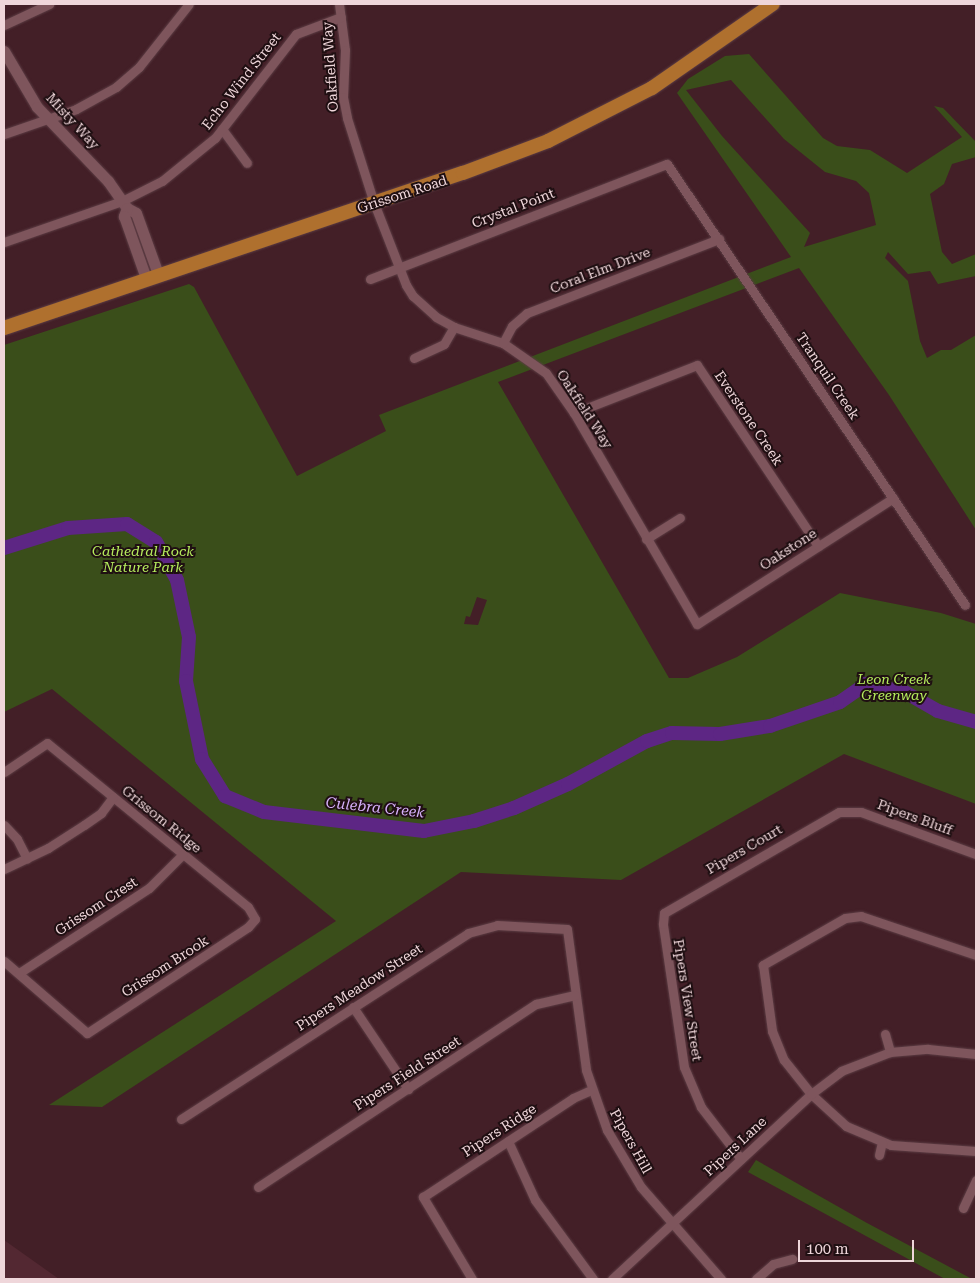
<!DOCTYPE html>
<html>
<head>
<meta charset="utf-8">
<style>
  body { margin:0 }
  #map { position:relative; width:980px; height:1283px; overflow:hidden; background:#431f27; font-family:"Roboto Serif",serif }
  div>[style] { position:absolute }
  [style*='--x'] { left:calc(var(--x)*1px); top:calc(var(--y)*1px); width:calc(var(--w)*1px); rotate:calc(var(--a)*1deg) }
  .built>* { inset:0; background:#532832 }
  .green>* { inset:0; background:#3a4e1a }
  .river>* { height:14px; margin:-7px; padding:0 7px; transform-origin:7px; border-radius:7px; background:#5d2684 }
  .roads { filter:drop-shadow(0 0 1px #5c3d44) drop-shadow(0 0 1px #5c3d44) }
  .minor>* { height:9px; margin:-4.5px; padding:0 4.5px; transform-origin:4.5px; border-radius:4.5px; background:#7e555c }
  .tertiary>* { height:11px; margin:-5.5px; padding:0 5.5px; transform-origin:5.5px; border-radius:5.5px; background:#7e555c }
  .primary>* { height:14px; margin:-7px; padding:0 7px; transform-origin:7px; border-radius:7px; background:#af702e }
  span { translate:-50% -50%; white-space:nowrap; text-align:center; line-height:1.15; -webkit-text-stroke:4px #1f0f12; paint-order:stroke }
  .street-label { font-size:14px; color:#efd6da }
  .park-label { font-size:14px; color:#b5ed5d; font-style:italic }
  .water-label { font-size:15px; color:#d6b0fa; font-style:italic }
  .frame { position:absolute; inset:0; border:5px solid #efd6da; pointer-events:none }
  .scale { position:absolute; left:798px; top:1240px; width:116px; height:22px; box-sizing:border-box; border:2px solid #efd6da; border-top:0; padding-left:6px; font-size:15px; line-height:18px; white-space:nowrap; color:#efd6da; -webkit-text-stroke:4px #1f0f12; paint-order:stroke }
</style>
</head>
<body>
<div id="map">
  <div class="built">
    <div style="clip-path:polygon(4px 1240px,59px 1279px,4px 1279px)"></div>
  </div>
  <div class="green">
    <div style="clip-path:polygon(evenodd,749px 54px,823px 138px,837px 146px,870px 150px,907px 173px,962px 137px,934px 106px,943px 108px,976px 142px,976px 157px,952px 164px,944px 184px,930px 194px,942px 252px,952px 264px,976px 254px,976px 276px,938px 284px,930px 271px,908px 274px,888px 252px,885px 258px,908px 281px,920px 341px,927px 358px,941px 350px,951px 350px,976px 335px,976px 530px,889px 395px,799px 268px,498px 382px,669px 678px,688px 678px,737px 657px,840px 593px,941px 613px,976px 624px,976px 804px,844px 754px,621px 880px,461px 872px,102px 1107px,49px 1105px,336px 921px,52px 689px,4px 712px,4px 345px,189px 284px,194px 287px,297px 476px,386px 431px,379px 415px,791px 257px,677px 93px,688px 79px,725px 56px,749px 54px,731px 80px,784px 139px,825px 172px,856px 181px,869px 193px,876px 225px,804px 247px,810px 233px,722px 136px,686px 90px,731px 80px,749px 54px,477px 597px,487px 600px,478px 625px,464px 624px,466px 616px,470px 617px,477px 597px)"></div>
    <div style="clip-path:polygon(756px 1160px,867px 1223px,972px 1279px,945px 1279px,748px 1172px)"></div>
  </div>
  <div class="river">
    <div style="--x:4;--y:548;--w:67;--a:-17.4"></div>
    <div style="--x:68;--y:528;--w:59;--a:-3.9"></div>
    <div style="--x:127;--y:524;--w:34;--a:32"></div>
    <div style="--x:156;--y:542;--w:43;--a:61.1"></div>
    <div style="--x:177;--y:580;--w:58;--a:78.1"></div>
    <div style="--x:189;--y:637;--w:44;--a:93.9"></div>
    <div style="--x:186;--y:681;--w:80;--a:78.4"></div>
    <div style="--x:202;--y:759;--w:44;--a:58.1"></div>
    <div style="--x:225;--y:796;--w:42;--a:22.3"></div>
    <div style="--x:264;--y:812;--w:161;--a:6.8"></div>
    <div style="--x:424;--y:831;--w:51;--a:-11.3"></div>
    <div style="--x:474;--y:821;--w:42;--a:-18"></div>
    <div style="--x:514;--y:808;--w:59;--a:-24"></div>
    <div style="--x:568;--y:784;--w:90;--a:-28.6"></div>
    <div style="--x:647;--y:741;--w:26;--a:-18"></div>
    <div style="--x:672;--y:733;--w:48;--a:1.2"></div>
    <div style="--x:720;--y:734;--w:51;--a:-9.1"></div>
    <div style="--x:770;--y:726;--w:74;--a:-18.9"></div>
    <div style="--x:840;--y:702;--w:32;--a:-35"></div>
    <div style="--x:866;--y:684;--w:38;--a:11"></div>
    <div style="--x:903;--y:691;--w:40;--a:29.7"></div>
    <div style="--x:938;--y:711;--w:40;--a:16"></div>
  </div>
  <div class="roads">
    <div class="minor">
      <div style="--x:339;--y:4;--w:46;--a:82.6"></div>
      <div style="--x:345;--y:50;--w:47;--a:92.4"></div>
      <div style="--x:343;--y:97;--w:21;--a:79"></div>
      <div style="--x:347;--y:118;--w:89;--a:72.4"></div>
      <div style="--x:374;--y:203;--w:88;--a:68.7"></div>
      <div style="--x:406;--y:285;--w:13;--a:58"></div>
      <div style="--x:413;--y:296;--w:31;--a:42"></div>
      <div style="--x:436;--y:317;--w:21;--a:29"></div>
      <div style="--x:454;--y:327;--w:52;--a:18.1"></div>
      <div style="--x:503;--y:343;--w:52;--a:34.9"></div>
      <div style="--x:546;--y:373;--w:49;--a:55"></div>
      <div style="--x:574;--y:413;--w:244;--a:59.8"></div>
      <div style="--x:697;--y:624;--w:233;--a:-32.7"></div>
      <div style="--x:4;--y:25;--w:50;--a:-25"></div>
      <div style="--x:222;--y:129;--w:42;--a:53.7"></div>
      <div style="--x:4;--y:134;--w:76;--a:-19.1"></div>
      <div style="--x:76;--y:109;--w:46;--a:-28.8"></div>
      <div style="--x:116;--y:87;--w:30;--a:-41"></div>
      <div style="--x:139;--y:67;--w:80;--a:-51.6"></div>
      <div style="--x:4;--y:242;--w:125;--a:-19.2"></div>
      <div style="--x:122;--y:201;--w:45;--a:-26.6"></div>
      <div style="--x:162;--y:181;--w:68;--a:-39.1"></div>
      <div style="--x:215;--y:138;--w:132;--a:-52.1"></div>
      <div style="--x:296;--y:34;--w:48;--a:-20.7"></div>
      <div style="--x:370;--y:279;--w:318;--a:-21.2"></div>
      <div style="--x:667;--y:164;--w:532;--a:55.95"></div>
      <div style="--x:503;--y:343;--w:19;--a:-62"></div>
      <div style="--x:512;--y:326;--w:20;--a:-41"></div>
      <div style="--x:527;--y:313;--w:206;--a:-21.1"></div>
      <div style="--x:414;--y:358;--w:33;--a:-25"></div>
      <div style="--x:444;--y:344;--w:20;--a:-60"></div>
      <div style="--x:574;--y:413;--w:132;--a:-21.3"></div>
      <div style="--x:697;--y:365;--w:218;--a:56.2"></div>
      <div style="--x:646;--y:539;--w:40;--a:-32"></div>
      <div style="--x:4;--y:772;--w:52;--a:-34"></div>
      <div style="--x:47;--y:743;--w:259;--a:39.2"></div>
      <div style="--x:248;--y:907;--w:14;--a:60"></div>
      <div style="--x:255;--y:919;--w:11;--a:131"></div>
      <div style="--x:248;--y:927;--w:193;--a:146.6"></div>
      <div style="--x:87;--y:1033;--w:110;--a:-139.1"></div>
      <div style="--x:4;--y:825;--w:19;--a:47"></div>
      <div style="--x:17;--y:839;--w:22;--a:63"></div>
      <div style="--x:4;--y:869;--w:49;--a:-25.5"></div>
      <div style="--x:48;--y:848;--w:43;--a:-32.6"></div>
      <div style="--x:84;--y:825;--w:21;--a:-35"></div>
      <div style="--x:101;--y:813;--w:20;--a:-53"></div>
      <div style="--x:976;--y:955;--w:121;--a:-161.3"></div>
      <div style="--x:861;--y:916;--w:16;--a:173"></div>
      <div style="--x:845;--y:918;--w:95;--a:150.2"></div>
      <div style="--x:763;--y:965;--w:67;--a:82.2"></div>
      <div style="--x:772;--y:1031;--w:31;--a:68"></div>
      <div style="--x:784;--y:1060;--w:43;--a:51.5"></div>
      <div style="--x:811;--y:1094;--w:47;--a:42.4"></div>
      <div style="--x:846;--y:1126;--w:49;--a:22.9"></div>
      <div style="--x:891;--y:1145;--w:85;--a:4"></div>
      <div style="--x:19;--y:973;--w:155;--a:-33.2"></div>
      <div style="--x:149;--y:888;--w:48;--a:-45"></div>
      <div style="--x:353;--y:1007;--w:99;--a:56.1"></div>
      <div style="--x:885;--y:1034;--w:19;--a:74"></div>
      <div style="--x:181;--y:1119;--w:342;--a:-32.9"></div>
      <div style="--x:468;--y:933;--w:30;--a:-15"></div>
      <div style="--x:497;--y:925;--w:70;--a:3.3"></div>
      <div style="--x:567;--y:929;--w:142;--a:82.3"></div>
      <div style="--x:586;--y:1070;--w:64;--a:70.7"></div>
      <div style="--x:607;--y:1130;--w:66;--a:59.2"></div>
      <div style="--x:641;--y:1187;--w:122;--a:49"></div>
      <div style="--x:508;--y:1141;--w:65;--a:65.4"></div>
      <div style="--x:535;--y:1200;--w:98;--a:53.7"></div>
      <div style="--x:879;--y:1155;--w:13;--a:-77"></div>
      <div style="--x:741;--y:1159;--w:66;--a:-127.6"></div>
      <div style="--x:701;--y:1107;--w:43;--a:-113"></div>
      <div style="--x:684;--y:1067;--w:145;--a:-98.4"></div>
      <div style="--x:663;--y:924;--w:11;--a:-85"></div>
      <div style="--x:664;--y:913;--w:202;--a:-30"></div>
      <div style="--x:839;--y:812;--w:22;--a:0"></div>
      <div style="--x:861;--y:812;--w:122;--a:20.1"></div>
      <div style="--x:258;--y:1187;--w:333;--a:-33.4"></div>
      <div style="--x:536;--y:1004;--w:40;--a:-13"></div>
      <div style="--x:963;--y:1208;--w:31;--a:-65"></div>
      <div style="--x:472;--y:1279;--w:96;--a:-120.9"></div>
      <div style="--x:423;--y:1197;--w:180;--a:-33.4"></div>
      <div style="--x:573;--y:1098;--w:20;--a:-24"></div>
      <div style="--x:612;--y:1279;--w:272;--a:-42.9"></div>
      <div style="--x:811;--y:1094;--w:38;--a:-37"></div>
      <div style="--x:841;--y:1071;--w:53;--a:-21.2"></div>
      <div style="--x:890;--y:1052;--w:38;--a:-5"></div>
      <div style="--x:928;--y:1049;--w:48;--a:5.9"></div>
      <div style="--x:756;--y:1279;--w:23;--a:-41"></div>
      <div style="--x:773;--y:1264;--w:20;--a:-15"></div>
    </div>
    <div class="tertiary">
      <div style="--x:4;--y:51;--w:65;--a:59.5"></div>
      <div style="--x:37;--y:107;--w:103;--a:46.2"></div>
      <div style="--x:108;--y:181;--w:33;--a:55"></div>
      <div style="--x:127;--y:208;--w:10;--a:29"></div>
      <div style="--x:136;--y:213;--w:65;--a:70.2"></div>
      <div style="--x:127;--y:208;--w:9;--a:111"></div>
      <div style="--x:124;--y:216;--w:66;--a:70.5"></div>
    </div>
    <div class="primary">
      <div style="--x:4;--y:328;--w:484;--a:-18.7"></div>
      <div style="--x:463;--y:173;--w:91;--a:-20.6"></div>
      <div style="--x:548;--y:141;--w:117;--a:-27"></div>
      <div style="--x:652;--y:88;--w:147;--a:-34.8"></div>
    </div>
  </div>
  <div class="street-label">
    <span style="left:330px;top:67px;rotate:-94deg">Oakfield Way</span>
    <span style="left:241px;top:81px;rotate:-52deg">Echo Wind Street</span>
    <span style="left:73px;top:121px;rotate:47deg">Misty Way</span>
    <span style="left:402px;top:194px;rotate:-18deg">Grissom Road</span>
    <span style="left:513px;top:208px;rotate:-21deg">Crystal Point</span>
    <span style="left:600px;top:270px;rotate:-21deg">Coral Elm Drive</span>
    <span style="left:828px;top:376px;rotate:56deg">Tranquil Creek</span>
    <span style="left:585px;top:409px;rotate:57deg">Oakfield Way</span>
    <span style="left:749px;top:418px;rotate:56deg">Everstone Creek</span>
    <span style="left:788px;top:549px;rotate:-33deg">Oakstone</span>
    <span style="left:915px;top:817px;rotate:20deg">Pipers Bluff</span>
    <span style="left:162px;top:819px;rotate:39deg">Grissom Ridge</span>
    <span style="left:744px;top:849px;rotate:-30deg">Pipers Court</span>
    <span style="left:96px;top:906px;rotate:-33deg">Grissom Crest</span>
    <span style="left:165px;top:966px;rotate:-33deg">Grissom Brook</span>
    <span style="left:359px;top:987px;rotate:-33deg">Pipers Meadow Street</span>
    <span style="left:688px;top:1000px;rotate:81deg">Pipers View Street</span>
    <span style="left:407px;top:1073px;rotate:-33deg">Pipers Field Street</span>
    <span style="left:499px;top:1130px;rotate:-33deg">Pipers Ridge</span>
    <span style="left:631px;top:1141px;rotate:61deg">Pipers Hill</span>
    <span style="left:735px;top:1146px;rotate:-43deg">Pipers Lane</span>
  </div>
  <div class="park-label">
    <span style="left:143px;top:559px">Cathedral Rock<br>Nature Park</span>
    <span style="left:894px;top:687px">Leon Creek<br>Greenway</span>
  </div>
  <div class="water-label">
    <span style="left:375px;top:808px;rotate:6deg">Culebra Creek</span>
  </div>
  <div class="frame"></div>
  <div class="scale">100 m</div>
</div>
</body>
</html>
